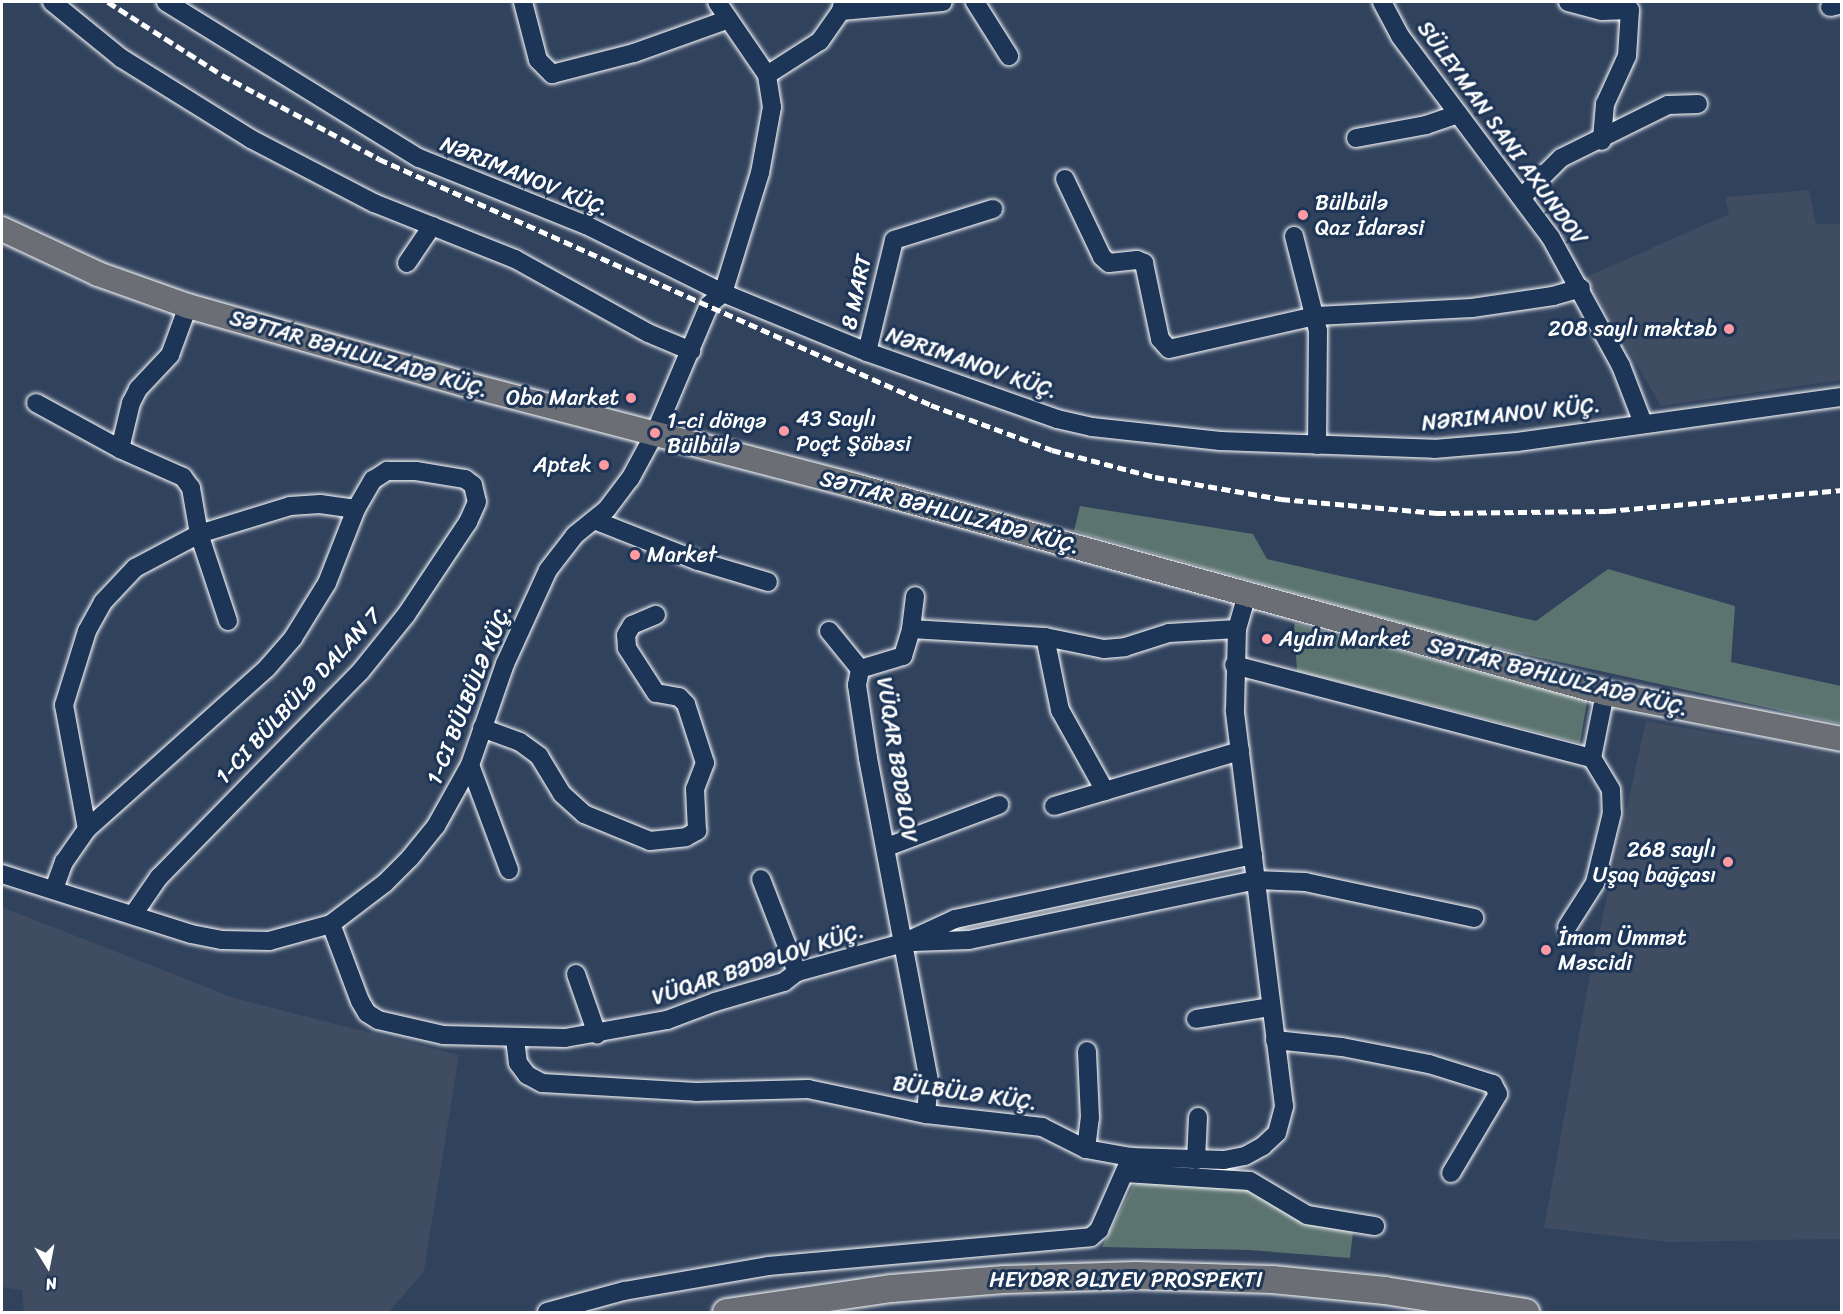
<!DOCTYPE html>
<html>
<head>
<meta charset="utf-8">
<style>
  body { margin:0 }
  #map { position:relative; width:1843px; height:1314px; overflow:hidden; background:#31425d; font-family:Sriracha,sans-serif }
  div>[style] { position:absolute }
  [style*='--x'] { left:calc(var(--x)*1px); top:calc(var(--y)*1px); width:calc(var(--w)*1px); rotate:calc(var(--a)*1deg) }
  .built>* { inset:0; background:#3f4c61 }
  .green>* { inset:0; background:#5c7470 }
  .roads { filter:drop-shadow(0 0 2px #fff) drop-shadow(0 0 2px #fff) }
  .minor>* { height:18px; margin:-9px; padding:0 9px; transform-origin:9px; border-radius:9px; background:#1d3557 }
  .major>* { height:24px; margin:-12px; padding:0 12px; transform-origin:12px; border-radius:12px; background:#6b6f75 }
  .highway>* { height:27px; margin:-13.5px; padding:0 13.5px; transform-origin:13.5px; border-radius:13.5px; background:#6b6f75 }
  .rail>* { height:4.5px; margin-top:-2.25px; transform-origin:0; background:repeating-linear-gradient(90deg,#fff 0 9px,transparent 0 13.5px) }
  .dots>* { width:16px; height:16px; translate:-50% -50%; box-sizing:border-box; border:3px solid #1d3557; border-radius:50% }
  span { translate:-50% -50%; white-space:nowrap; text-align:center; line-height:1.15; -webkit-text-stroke:6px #1d3557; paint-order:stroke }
  .street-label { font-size:22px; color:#fff }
  .poi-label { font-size:22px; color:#fff }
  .left { translate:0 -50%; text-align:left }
  .right { translate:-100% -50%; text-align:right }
  .frame { position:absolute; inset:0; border:3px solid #fff; pointer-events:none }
  .north { position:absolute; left:18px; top:1236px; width:60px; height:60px; -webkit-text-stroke:4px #1d3557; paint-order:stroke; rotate:170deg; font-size:16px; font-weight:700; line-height:24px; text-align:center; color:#fff }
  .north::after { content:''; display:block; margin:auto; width:21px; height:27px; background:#fff; clip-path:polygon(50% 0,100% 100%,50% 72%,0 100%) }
</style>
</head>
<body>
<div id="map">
  <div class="built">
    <div style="clip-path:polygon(1809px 190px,1816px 224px,1841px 224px,1841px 380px,1661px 406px,1586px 277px,1729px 214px,1725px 197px)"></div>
    <div style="clip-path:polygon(1646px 721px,1841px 756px,1841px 1239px,1668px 1242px,1544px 1228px,1591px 969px)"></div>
    <div style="clip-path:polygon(2px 907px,237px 999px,459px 1055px,424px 1271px,389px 1312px,24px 1312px,22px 1290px,2px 1287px)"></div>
  </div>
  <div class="green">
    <div style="clip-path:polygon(1080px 506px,1253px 534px,1267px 559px,1536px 621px,1608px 569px,1735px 606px,1731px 662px,1841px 686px,1841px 724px,1473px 643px,1074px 531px)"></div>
    <div style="clip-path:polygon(1294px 623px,1587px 701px,1580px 743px,1297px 671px)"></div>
    <div style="clip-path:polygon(1146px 1179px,1253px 1188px,1304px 1221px,1353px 1232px,1350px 1258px,1249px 1250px,1102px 1247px,1133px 1186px)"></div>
  </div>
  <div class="roads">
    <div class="minor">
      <div style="--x:52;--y:2;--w:89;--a:39.1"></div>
      <div style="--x:121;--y:58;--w:153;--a:31.9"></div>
      <div style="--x:251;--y:139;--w:139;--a:27.5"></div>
      <div style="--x:374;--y:203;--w:152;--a:21.7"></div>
      <div style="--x:515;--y:259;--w:152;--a:29.1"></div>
      <div style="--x:648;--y:333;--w:47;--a:22.7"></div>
      <div style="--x:166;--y:2;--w:297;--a:31.7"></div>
      <div style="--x:419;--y:158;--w:180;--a:21.9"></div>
      <div style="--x:586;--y:225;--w:153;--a:26.4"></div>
      <div style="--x:723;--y:293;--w:156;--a:22.3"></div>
      <div style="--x:867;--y:352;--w:201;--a:19.4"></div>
      <div style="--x:1057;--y:419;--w:36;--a:13"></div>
      <div style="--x:1092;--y:427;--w:129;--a:6.2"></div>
      <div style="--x:1220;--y:441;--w:214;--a:2.1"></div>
      <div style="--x:1434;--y:449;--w:83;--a:-4.8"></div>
      <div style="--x:1517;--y:442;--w:328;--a:-7.9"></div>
      <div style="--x:523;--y:2;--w:60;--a:75.5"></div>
      <div style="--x:538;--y:60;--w:20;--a:45"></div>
      <div style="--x:552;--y:74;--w:85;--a:-14.4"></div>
      <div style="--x:634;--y:53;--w:98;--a:-19.7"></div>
      <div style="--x:975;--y:2;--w:64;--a:57.8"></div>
      <div style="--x:1382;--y:2;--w:38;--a:62"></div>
      <div style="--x:1400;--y:36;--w:252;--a:53.2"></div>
      <div style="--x:1551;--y:238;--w:146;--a:61.3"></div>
      <div style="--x:1621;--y:366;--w:61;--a:68.9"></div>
      <div style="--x:1568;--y:2;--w:35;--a:15"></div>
      <div style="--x:1602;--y:11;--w:28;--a:-2"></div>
      <div style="--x:1630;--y:10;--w:46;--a:93.7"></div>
      <div style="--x:1627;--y:56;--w:53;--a:114.6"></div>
      <div style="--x:1605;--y:104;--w:37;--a:95"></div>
      <div style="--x:1830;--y:7;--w:12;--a:-14"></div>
      <div style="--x:841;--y:11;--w:102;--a:-5"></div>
      <div style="--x:767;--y:75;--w:63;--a:-32.7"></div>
      <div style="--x:820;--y:41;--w:37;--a:-55"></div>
      <div style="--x:841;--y:11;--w:9;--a:-77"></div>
      <div style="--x:1356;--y:138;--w:71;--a:-10.5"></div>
      <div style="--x:1426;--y:125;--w:34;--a:-19"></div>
      <div style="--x:1065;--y:179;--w:86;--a:64.6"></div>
      <div style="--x:1102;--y:257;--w:9;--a:41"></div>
      <div style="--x:1109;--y:263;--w:28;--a:-6"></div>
      <div style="--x:1137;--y:260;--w:8;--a:23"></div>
      <div style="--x:1144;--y:263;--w:78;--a:78.1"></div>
      <div style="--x:1160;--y:339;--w:13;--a:48"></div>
      <div style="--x:1169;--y:349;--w:151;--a:-12.7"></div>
      <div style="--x:1316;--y:316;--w:156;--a:-2.9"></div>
      <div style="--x:1472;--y:308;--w:82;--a:-8.4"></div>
      <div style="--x:1553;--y:296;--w:29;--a:-16"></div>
      <div style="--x:1522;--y:197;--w:55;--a:-45"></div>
      <div style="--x:1561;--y:158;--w:119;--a:-26.4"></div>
      <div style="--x:1668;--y:105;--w:30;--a:-2"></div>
      <div style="--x:1294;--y:236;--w:98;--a:75.8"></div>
      <div style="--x:1318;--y:331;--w:114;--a:90.5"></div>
      <div style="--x:407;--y:263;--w:45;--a:-56"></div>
      <div style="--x:867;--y:352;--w:115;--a:-76.4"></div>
      <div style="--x:894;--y:240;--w:104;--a:-17.4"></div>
      <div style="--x:36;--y:403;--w:96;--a:28.7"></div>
      <div style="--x:594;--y:520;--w:112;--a:21.5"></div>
      <div style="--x:698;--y:561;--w:73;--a:16.7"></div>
      <div style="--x:228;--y:621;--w:92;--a:-108.4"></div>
      <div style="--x:199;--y:534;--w:95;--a:-17.1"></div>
      <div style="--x:290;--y:506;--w:30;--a:-4"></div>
      <div style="--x:320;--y:504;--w:36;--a:8"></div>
      <div style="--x:911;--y:629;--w:33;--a:-83"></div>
      <div style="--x:829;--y:631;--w:49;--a:50.8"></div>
      <div style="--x:1045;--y:637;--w:75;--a:78.4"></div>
      <div style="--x:1060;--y:710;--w:93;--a:60.9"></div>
      <div style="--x:1234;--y:665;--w:370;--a:14.6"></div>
      <div style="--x:1592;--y:758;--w:37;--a:59"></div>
      <div style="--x:1611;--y:790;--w:23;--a:88"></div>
      <div style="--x:1612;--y:813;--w:72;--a:103.7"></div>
      <div style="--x:1595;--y:883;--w:52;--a:122.5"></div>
      <div style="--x:482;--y:728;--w:40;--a:20.2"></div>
      <div style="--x:520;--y:742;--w:24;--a:36"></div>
      <div style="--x:539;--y:756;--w:44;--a:58.8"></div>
      <div style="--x:562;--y:794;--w:30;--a:42"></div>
      <div style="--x:584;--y:814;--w:71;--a:22.2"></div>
      <div style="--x:650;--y:841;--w:36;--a:-6"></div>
      <div style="--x:686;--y:837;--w:13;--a:-29"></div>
      <div style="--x:697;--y:831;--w:42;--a:-92.7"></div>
      <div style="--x:695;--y:789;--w:28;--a:-69"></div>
      <div style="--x:705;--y:763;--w:62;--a:-107.9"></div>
      <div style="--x:686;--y:704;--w:10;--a:-135"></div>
      <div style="--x:679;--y:697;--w:23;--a:-170"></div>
      <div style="--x:656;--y:693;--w:54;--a:-122.8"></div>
      <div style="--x:627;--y:648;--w:13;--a:-94"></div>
      <div style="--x:626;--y:635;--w:12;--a:-59"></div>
      <div style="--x:632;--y:625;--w:26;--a:-23"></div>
      <div style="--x:1592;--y:758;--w:66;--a:-78.7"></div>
      <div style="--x:470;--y:765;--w:112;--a:69.6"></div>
      <div style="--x:1054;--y:806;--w:194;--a:-16.5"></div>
      <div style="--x:87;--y:829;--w:241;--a:-41.8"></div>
      <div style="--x:267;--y:668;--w:40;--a:-49"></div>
      <div style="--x:293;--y:638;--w:65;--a:-58.3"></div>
      <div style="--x:327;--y:583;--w:79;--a:-68.6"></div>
      <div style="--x:356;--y:509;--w:34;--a:-60"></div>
      <div style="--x:373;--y:480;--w:17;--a:-33"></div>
      <div style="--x:387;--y:471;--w:29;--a:0"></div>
      <div style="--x:416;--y:471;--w:50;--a:9.3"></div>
      <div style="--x:465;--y:479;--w:10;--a:37"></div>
      <div style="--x:473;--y:485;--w:17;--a:77"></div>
      <div style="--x:477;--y:502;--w:22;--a:114"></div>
      <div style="--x:468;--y:522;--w:112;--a:123.7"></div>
      <div style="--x:406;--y:615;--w:73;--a:128.9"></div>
      <div style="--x:360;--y:672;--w:287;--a:134.4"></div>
      <div style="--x:159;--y:877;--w:46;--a:124.4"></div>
      <div style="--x:887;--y:847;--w:120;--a:-20.6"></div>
      <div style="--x:2;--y:874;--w:198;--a:17.6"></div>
      <div style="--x:191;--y:934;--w:32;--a:11"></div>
      <div style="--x:222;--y:940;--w:47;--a:1.2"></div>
      <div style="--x:269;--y:941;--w:64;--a:-15.3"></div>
      <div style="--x:331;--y:924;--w:68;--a:-37.2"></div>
      <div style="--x:385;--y:883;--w:35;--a:-45"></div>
      <div style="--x:410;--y:858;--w:41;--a:-50.9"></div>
      <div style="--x:436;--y:826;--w:70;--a:-60.9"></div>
      <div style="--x:470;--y:765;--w:107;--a:-70.9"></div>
      <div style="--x:505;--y:664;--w:103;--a:-65.4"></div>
      <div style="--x:548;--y:570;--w:44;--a:-52.4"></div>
      <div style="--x:575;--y:535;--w:41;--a:-39.1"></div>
      <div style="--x:607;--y:509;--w:38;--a:-53"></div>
      <div style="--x:630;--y:479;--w:52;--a:-61.5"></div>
      <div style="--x:655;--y:433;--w:139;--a:-67.1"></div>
      <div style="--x:709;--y:305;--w:18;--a:-41"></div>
      <div style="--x:723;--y:293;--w:126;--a:-72.9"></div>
      <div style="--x:760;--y:173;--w:67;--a:-79.7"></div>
      <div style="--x:772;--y:107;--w:32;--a:-99"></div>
      <div style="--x:767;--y:75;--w:88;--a:-124.4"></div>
      <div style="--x:761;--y:879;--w:100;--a:68.8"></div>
      <div style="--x:54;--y:889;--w:29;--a:-70"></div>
      <div style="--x:64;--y:862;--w:40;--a:-55.1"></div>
      <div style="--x:87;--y:829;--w:126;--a:-100.5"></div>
      <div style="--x:64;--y:705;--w:77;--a:-72.7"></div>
      <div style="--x:87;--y:631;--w:33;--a:-61"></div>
      <div style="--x:103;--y:602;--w:47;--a:-46.7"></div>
      <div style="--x:135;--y:568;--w:72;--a:-28"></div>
      <div style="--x:199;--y:534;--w:47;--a:-99.9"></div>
      <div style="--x:191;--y:488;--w:14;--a:-126"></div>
      <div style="--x:183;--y:477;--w:69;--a:-156"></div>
      <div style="--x:120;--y:449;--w:47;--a:-76.6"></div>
      <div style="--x:131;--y:403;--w:16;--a:-63"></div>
      <div style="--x:138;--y:389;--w:47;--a:-46.7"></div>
      <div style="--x:170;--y:355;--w:52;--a:-69.8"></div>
      <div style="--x:331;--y:924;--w:82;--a:69.4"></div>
      <div style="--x:360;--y:1001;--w:14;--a:60"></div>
      <div style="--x:367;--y:1013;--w:13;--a:32"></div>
      <div style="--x:378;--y:1020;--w:67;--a:13"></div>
      <div style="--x:443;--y:1035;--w:122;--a:1.4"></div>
      <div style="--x:565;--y:1038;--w:104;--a:-10"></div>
      <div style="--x:667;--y:1020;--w:51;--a:-20.6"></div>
      <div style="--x:715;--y:1002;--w:72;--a:-16.2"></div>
      <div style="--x:784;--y:982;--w:16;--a:-38"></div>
      <div style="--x:797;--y:972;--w:110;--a:-15.3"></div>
      <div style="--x:903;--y:943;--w:57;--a:-24.8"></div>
      <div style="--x:955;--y:919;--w:305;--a:-12.1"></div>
      <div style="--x:914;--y:942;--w:55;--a:-2.1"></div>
      <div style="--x:969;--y:940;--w:293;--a:-11.8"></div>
      <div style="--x:1256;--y:880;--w:49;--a:2.3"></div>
      <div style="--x:1305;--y:882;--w:173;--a:12"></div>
      <div style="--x:576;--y:974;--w:64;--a:70.7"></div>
      <div style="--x:1196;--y:1019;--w:75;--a:-9.2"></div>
      <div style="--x:515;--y:1039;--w:24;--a:83"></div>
      <div style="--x:518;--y:1063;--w:15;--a:53"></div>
      <div style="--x:527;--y:1075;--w:17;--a:28"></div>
      <div style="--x:542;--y:1083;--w:154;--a:3.3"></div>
      <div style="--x:696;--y:1092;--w:112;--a:-1.5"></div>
      <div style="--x:808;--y:1089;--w:121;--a:12"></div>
      <div style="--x:926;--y:1114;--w:117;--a:6.4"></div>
      <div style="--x:1042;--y:1127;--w:49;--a:26.6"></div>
      <div style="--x:1086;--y:1149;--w:46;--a:10.1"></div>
      <div style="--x:1131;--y:1157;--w:93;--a:1.8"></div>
      <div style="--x:1224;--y:1160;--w:21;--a:-11"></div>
      <div style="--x:1245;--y:1156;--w:21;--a:-29"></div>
      <div style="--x:1263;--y:1146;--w:19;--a:-43"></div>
      <div style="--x:1277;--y:1133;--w:28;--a:-75"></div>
      <div style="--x:1284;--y:1106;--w:399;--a:-97.1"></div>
      <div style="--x:1235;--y:710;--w:81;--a:-88.6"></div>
      <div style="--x:1237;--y:629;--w:37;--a:-74"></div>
      <div style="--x:1275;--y:1040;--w:67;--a:6"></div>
      <div style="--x:1342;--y:1047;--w:89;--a:11.1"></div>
      <div style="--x:1429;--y:1064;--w:67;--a:17.4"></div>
      <div style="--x:1493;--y:1084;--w:11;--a:63"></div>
      <div style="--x:1498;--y:1094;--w:92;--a:120.7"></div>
      <div style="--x:926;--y:1114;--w:33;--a:-85"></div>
      <div style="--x:929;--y:1081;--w:329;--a:-100.7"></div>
      <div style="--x:868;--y:758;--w:74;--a:-98.6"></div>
      <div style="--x:857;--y:685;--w:16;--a:-79"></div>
      <div style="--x:860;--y:669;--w:45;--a:-16.8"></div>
      <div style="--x:903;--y:656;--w:28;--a:-73"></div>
      <div style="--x:911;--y:629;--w:134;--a:3.4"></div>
      <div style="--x:1045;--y:637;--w:60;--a:11.5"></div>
      <div style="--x:1104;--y:649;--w:21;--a:-5"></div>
      <div style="--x:1125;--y:647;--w:46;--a:-17.7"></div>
      <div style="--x:1169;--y:633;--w:68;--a:-3.4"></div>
      <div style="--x:1086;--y:1149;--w:31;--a:-83"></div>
      <div style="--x:1090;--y:1118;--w:67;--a:-92.6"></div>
      <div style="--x:1196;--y:1160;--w:43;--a:-87.3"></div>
      <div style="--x:1125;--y:1173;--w:125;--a:3.7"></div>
      <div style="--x:1250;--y:1181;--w:66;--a:30.8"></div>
      <div style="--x:1307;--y:1215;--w:69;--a:9.2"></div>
      <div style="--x:547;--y:1312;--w:80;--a:-15.3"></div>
      <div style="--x:624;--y:1291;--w:146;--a:-9.8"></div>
      <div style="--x:768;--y:1266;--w:324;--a:-5.1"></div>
      <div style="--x:1091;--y:1237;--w:11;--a:-41"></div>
      <div style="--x:1099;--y:1230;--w:80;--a:-66.3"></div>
    </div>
    <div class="major">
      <div style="--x:2;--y:229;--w:106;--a:25.1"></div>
      <div style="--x:98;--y:274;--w:96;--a:19.6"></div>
      <div style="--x:188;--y:306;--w:287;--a:15.8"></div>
      <div style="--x:464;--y:384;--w:404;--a:14.6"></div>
      <div style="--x:855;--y:486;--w:778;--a:15.43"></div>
      <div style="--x:1605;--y:693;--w:241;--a:11"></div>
    </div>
    <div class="highway">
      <div style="--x:726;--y:1312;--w:167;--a:-8.3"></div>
      <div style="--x:891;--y:1288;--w:113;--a:-4.6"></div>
      <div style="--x:1004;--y:1279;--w:132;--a:-1.7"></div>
      <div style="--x:1136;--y:1275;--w:136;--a:1.7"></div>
      <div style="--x:1272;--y:1279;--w:113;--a:5.6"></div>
      <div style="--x:1384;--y:1290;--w:143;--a:8.9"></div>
    </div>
  </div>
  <div class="rail">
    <div style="--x:108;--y:2;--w:135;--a:32.6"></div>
    <div style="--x:222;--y:75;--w:178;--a:28.1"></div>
    <div style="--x:379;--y:159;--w:604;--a:24.02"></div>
    <div style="--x:931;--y:405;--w:129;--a:20.4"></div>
    <div style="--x:1052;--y:450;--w:106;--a:14.7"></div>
    <div style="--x:1155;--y:477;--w:128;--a:9.9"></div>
    <div style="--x:1281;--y:499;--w:157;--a:5.1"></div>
    <div style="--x:1437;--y:513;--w:170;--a:-0.7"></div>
    <div style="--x:1607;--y:511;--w:236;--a:-5.1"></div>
  </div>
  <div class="dots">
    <div style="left:1303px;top:215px;background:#ff9aa2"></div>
    <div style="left:1729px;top:329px;background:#ff9aa2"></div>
    <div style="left:631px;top:398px;background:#ff9aa2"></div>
    <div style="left:784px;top:431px;background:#ff9aa2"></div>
    <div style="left:655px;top:433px;background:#ff9aa2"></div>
    <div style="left:604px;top:465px;background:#ff9aa2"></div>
    <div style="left:635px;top:555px;background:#ff9aa2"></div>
    <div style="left:1267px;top:639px;background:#ff9aa2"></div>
    <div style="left:1728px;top:862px;background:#ff9aa2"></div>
    <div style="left:1546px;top:950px;background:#ff9aa2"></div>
  </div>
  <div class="street-label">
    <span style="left:1502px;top:133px;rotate:54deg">SÜLEYMAN SANI AXUNDOV</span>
    <span style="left:525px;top:176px;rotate:22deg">NƏRIMANOV KÜÇ.</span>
    <span style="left:856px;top:292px;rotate:-78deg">8 MART</span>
    <span style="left:359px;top:354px;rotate:16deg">SƏTTAR BƏHLULZADƏ KÜÇ.</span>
    <span style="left:972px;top:363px;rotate:19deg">NƏRIMANOV KÜÇ.</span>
    <span style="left:1511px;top:414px;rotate:-6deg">NƏRIMANOV KÜÇ.</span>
    <span style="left:950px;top:512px;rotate:15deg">SƏTTAR BƏHLULZADƏ KÜÇ.</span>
    <span style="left:1558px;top:677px;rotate:14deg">SƏTTAR BƏHLULZADƏ KÜÇ.</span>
    <span style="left:469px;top:694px;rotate:-68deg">1-CI BÜLBÜLƏ KÜÇ.</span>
    <span style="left:298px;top:696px;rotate:-47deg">1-CI BÜLBÜLƏ DALAN 7</span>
    <span style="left:897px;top:760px;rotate:81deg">VÜQAR BƏDƏLOV</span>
    <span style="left:758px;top:964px;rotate:-18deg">VÜQAR BƏDƏLOV KÜÇ.</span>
    <span style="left:965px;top:1093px;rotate:8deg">BÜLBÜLƏ KÜÇ.</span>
    <span style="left:1126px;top:1280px">HEYDƏR ƏLIYEV PROSPEKTI</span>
  </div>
  <div class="poi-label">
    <span class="left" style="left:1315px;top:215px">Bülbülə<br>Qaz İdarəsi</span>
    <span class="right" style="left:1717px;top:329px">208 saylı məktəb</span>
    <span class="right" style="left:619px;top:398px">Oba Market</span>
    <span class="left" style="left:796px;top:431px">43 Saylı<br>Poçt Şöbəsi</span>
    <span class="left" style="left:667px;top:433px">1-ci döngə<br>Bülbülə</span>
    <span class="right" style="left:592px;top:465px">Aptek</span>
    <span class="left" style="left:647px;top:555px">Market</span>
    <span class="left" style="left:1279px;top:639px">Aydın Market</span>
    <span class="right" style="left:1716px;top:862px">268 saylı<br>Uşaq bağçası</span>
    <span class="left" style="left:1558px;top:950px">İmam Ümmət<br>Məscidi</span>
  </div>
  <div class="frame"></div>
  <div class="north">N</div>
</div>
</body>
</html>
